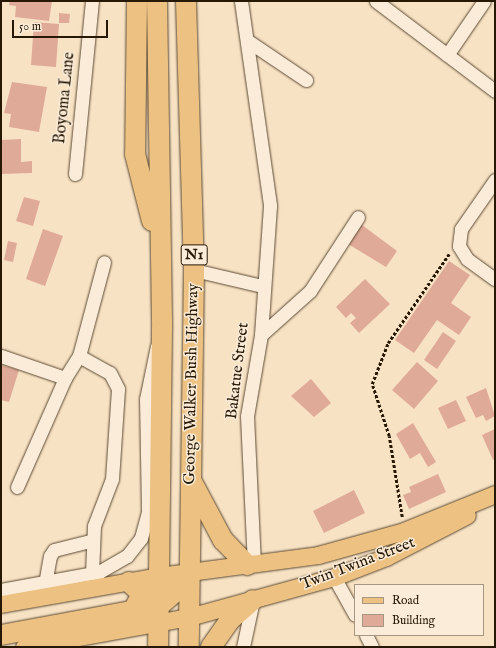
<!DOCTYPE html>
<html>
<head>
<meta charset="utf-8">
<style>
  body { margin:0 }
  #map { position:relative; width:496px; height:648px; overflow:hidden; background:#f8e2c4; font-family:"IM FELL English",serif }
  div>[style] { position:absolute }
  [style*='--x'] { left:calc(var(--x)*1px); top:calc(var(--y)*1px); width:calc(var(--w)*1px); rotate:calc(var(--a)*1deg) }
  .building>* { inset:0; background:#e0aa99 }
  .path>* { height:2.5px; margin-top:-1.25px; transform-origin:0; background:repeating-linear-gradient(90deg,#271803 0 3px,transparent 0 5px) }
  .roads { filter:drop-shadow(0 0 1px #5b4a33) drop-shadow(0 0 1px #5b4a33) }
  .minor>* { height:13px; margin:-6.5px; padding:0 6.5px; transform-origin:6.5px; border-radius:6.5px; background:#faecd9 }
  .major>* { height:17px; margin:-8.5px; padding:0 8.5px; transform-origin:8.5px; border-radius:8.5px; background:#ecc182 }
  .highway>* { height:20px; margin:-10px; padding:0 10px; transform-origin:10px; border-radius:10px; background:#ecc182 }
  span { translate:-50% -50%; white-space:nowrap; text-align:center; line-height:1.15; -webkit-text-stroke:3px #faecd9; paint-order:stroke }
  .shield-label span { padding:1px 3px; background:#faecd9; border:1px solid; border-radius:3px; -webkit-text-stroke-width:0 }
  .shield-label { font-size:15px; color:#271803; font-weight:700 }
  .street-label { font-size:16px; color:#271803 }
  .frame { position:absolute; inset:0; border:2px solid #271803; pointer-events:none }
  .legend { position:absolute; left:354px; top:584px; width:130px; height:52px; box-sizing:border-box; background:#faecd9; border:1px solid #a69783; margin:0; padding:5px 7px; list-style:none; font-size:12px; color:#271803 }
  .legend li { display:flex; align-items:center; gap:8px; height:20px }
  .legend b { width:20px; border:1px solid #a69783 }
  .scale { position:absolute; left:12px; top:20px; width:96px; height:18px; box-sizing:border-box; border:2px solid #271803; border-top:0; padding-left:5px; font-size:12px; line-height:14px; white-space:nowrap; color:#271803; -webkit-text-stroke:3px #faecd9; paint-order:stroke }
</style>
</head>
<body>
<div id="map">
  <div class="building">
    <div style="clip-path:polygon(10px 1px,52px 1px,49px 21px,15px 17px,16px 6px,9px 5px)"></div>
    <div style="clip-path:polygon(59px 13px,70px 14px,69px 23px,59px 23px)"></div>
    <div style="clip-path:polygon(34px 22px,59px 24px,56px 67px,31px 65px)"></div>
    <div style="clip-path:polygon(12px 82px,47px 87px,39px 132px,9px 127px,11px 114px,4px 113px)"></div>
    <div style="clip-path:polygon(21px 139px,21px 162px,32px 161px,32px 173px,1px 174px,1px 140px)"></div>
    <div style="clip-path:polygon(24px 197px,40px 201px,33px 226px,16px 221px)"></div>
    <div style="clip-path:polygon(362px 225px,397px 251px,386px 267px,348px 244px)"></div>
    <div style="clip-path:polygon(43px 229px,63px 236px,45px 286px,26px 279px)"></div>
    <div style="clip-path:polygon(8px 241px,17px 243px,13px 262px,4px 260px)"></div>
    <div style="clip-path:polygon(449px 261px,470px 275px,451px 303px,471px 317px,459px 335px,437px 320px,414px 353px,395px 340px)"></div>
    <div style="clip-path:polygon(365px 279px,390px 304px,359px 333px,350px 323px,356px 318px,351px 313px,346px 318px,336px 307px)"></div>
    <div style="clip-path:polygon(443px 332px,456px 341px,437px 369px,424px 360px)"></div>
    <div style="clip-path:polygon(417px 362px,438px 381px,414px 409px,392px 390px)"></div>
    <div style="clip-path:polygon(1px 365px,19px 370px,9px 402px,1px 400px)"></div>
    <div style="clip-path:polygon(311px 379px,331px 403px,314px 417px,291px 396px)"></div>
    <div style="clip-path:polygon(486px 388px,495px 416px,486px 421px,483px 415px,476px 418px,466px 397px)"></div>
    <div style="clip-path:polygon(456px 400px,466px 421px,448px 429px,438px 408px)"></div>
    <div style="clip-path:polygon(413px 423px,436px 462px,428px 467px,420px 453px,410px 459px,396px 434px)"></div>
    <div style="clip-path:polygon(495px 429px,495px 459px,493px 460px,482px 435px)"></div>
    <div style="clip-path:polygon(438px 474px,446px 492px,409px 509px,403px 495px,411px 492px,409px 487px)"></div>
    <div style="clip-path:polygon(354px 490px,365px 513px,324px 533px,313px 511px)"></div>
  </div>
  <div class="path">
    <div style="--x:402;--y:517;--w:82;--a:-99.1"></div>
    <div style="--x:389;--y:436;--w:55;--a:-108.1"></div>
    <div style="--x:372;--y:384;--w:44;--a:-68.7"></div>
    <div style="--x:388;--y:343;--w:108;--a:-55.6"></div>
  </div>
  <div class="roads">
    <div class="minor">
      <div style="--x:241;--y:1;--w:207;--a:81.9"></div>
      <div style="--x:270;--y:206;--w:129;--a:94"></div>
      <div style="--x:261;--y:335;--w:82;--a:99.8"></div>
      <div style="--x:247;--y:416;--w:148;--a:87.3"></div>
      <div style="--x:376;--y:1;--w:149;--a:37.1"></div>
      <div style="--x:248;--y:41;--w:70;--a:33.9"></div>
      <div style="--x:447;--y:55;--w:65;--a:-55.6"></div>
      <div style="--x:75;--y:174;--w:174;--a:-84.4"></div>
      <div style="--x:495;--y:180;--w:60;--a:124.8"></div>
      <div style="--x:461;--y:229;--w:17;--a:97"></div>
      <div style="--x:459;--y:246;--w:15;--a:58"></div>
      <div style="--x:467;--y:259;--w:34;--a:36"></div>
      <div style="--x:194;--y:270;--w:70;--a:13.2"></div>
      <div style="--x:261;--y:335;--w:66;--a:-41.9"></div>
      <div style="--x:310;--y:291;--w:88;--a:-57"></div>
      <div style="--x:1;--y:356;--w:68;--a:19"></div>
      <div style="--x:79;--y:356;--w:35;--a:29"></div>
      <div style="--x:110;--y:373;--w:18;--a:63"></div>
      <div style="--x:118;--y:389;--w:90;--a:93.8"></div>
      <div style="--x:112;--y:479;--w:50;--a:111"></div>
      <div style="--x:94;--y:526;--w:48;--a:92.4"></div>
      <div style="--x:17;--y:487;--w:119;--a:-66.2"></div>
      <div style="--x:65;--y:378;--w:26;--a:-58"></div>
      <div style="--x:79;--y:356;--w:97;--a:-75.1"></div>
      <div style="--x:334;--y:577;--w:43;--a:61.1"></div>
      <div style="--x:45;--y:584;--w:28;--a:-80"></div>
      <div style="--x:50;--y:556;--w:7;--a:-56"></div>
      <div style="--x:54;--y:550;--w:38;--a:-14"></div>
      <div style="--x:1;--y:590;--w:100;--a:-10.4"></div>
      <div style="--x:99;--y:572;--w:32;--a:-30"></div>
      <div style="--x:127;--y:556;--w:23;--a:-52"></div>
      <div style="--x:141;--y:538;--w:27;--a:-75"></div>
      <div style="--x:148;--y:512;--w:113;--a:-91"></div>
      <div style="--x:146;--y:399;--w:54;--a:-78.3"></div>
      <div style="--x:366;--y:635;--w:13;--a:63"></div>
      <div style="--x:243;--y:647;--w:48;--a:-78"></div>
    </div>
    <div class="major">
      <div style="--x:1;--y:604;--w:160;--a:-10"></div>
      <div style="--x:159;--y:576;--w:160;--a:-7.5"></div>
      <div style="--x:318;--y:555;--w:89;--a:-15.6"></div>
      <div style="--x:404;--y:531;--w:98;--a:-22.1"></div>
      <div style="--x:24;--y:647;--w:168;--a:-10.3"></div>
      <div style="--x:189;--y:617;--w:150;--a:-15.4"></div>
      <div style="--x:334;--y:577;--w:56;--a:-21"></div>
      <div style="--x:386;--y:557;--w:91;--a:-27.4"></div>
    </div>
    <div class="highway">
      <div style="--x:137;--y:1;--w:153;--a:90.7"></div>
      <div style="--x:135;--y:154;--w:69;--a:75.8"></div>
      <div style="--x:157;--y:1;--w:328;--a:89.1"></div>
      <div style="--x:162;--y:329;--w:318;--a:90.7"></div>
      <div style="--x:186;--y:1;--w:269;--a:88.3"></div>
      <div style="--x:194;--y:270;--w:377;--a:90.8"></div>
      <div style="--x:192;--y:482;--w:66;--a:61.9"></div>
      <div style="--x:223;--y:540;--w:35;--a:46"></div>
      <div style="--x:129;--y:582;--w:18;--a:43"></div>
      <div style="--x:142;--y:594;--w:19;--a:118"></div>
      <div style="--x:1;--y:635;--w:161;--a:-10.4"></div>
      <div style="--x:159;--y:606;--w:23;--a:-41"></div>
      <div style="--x:176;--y:591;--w:23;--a:-56"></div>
      <div style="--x:211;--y:647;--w:33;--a:-55"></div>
      <div style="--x:230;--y:620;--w:30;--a:-41"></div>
    </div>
  </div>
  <div class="shield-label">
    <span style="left:194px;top:255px">N1</span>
  </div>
  <div class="street-label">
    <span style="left:65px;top:98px;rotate:-84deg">Boyoma Lane</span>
    <span style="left:238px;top:371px;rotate:-83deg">Bakatue Street</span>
    <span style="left:192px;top:384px;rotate:-89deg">George Walker Bush Highway</span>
    <span style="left:358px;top:564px;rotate:-21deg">Twin Twina Street</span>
  </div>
  <div class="frame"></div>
  <ul class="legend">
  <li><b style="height:5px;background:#ecc182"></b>Road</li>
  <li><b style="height:11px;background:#e0aa99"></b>Building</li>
  </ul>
  <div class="scale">50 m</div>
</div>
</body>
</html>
